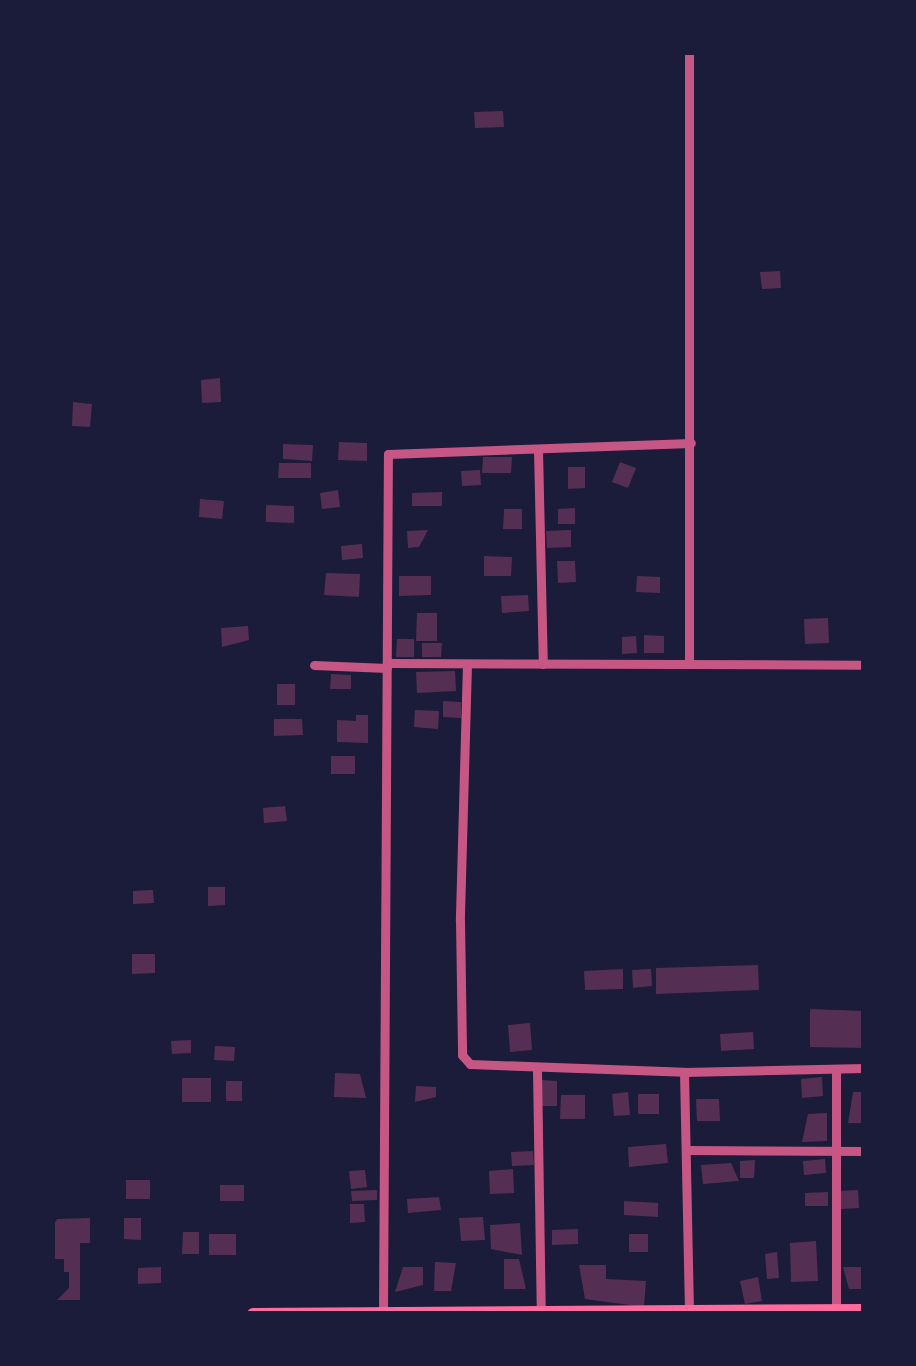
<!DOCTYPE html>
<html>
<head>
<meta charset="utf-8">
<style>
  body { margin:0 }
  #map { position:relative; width:916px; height:1366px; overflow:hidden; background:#1b1b3a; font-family:Spectral,serif }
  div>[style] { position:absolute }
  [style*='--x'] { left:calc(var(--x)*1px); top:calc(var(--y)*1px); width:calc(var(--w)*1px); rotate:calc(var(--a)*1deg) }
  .building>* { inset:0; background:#542f53 }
  .minor>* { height:9px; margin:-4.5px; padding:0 4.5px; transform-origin:4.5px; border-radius:4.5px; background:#c65784 }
  .secondary>* { height:12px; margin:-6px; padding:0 6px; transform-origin:6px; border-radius:6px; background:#ff6b9d }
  span { translate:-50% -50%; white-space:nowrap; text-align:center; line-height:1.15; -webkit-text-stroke:10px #1b1b3a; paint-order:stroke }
  .frame { position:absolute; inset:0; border:55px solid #1b1b3a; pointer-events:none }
</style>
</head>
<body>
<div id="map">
  <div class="building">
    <div style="clip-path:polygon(503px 111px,504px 127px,475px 128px,474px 112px)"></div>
    <div style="clip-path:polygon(780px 271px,781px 288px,762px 289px,760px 272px)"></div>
    <div style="clip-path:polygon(220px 378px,221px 402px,202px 403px,201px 380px)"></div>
    <div style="clip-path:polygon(73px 402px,92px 404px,90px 427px,72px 426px)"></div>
    <div style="clip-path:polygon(339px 442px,367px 443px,367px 461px,338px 460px)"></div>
    <div style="clip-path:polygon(283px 444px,313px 445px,312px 461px,283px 459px)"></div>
    <div style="clip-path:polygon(483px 457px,512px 457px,511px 473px,482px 473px)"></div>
    <div style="clip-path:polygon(620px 462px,636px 468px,628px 488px,612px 482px)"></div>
    <div style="clip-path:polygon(279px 463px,311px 463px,311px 478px,278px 478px)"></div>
    <div style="clip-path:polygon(568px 467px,585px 467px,585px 488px,568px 489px)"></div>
    <div style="clip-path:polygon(480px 470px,481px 485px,462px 486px,461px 471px)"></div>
    <div style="clip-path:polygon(338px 490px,340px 507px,322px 509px,320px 493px)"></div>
    <div style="clip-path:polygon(442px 492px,442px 506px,412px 506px,412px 493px)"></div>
    <div style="clip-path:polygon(200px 499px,224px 501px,222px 519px,199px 517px)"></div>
    <div style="clip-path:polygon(266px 505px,294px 506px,294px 523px,266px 522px)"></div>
    <div style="clip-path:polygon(575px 508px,575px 524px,558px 524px,558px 509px)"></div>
    <div style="clip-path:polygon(504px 509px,522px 509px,522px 529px,503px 529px)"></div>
    <div style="clip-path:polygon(428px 530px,419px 547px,408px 548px,407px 531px)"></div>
    <div style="clip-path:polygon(571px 530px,571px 547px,547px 548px,546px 531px)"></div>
    <div style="clip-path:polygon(362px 544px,363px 558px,342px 560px,341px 546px)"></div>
    <div style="clip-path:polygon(484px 556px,512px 557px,511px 576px,484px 576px)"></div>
    <div style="clip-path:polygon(557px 561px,575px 561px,576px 582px,558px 583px)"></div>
    <div style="clip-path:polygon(326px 573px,360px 574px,359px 597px,324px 595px)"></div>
    <div style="clip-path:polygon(399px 576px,431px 576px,431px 595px,399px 596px)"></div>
    <div style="clip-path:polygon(637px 576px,660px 577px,660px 593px,636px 592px)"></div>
    <div style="clip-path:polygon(528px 595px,529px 611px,502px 613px,501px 596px)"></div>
    <div style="clip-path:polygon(417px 613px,437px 613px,437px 641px,416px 641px)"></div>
    <div style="clip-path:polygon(828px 618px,829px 643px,805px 644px,804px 619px)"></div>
    <div style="clip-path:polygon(248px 626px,249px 640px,222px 647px,221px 628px)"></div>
    <div style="clip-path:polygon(644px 635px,664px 636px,664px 653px,644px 653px)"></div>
    <div style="clip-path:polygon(636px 636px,637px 653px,622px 654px,622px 637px)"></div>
    <div style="clip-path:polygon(397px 639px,414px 639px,414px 657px,396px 657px)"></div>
    <div style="clip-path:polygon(422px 643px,442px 643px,441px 657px,422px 657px)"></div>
    <div style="clip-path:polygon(455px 671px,456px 691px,417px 693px,416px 672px)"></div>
    <div style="clip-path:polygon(331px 674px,351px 675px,351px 689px,330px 689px)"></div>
    <div style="clip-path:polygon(277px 684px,295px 684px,295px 705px,277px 705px)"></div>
    <div style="clip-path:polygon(443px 701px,461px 702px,461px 718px,443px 717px)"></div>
    <div style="clip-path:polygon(415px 710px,439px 711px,438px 729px,414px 727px)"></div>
    <div style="clip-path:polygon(356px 715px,368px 715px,368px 743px,337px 742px,337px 720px,356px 721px)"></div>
    <div style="clip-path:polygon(274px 719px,302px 719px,303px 735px,274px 736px)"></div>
    <div style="clip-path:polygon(331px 756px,355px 756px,355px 774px,331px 774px)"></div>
    <div style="clip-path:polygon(285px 806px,287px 821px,264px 823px,263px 808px)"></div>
    <div style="clip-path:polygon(208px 887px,225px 887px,225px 905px,208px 906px)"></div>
    <div style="clip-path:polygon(153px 890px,154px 903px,133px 904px,133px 891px)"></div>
    <div style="clip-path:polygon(132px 954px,155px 954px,155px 973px,132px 974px)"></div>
    <div style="clip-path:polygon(758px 965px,759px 990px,656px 994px,656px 968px)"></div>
    <div style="clip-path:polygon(623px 969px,623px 989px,585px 990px,584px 971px)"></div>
    <div style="clip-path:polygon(651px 969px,652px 986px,633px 988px,632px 970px)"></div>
    <div style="clip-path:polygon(810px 1009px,864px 1011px,864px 1048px,810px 1047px)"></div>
    <div style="clip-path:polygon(530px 1023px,532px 1050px,510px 1052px,508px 1025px)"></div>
    <div style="clip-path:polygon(753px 1032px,754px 1049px,721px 1051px,720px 1034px)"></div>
    <div style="clip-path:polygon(191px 1040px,191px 1053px,172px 1054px,171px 1041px)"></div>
    <div style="clip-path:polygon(215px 1046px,235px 1047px,234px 1061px,214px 1060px)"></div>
    <div style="clip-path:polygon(335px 1073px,360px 1074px,366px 1098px,334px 1097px)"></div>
    <div style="clip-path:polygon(822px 1077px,823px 1096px,802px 1098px,801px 1079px)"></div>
    <div style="clip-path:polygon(182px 1078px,211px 1078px,211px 1102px,182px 1102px)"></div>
    <div style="clip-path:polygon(542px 1080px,557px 1081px,557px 1106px,541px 1106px)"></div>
    <div style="clip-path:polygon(226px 1081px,242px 1081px,242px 1101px,226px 1101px)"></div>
    <div style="clip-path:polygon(416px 1086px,436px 1087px,436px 1097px,415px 1102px)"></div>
    <div style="clip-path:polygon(628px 1092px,630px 1115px,614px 1116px,612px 1094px)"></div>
    <div style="clip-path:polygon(853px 1092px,864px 1092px,864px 1123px,848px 1123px)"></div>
    <div style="clip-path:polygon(638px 1094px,659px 1094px,659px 1114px,638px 1114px)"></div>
    <div style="clip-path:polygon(561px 1095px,585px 1095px,585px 1119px,560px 1119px)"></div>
    <div style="clip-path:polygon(696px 1099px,719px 1099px,720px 1121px,697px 1121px)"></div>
    <div style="clip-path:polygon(827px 1113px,827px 1141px,802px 1142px,808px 1114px)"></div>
    <div style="clip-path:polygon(666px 1144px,668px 1163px,629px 1167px,628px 1147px)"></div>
    <div style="clip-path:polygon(533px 1151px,534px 1165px,512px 1166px,511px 1152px)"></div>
    <div style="clip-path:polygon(825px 1159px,826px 1173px,804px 1175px,803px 1161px)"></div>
    <div style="clip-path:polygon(755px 1160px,754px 1178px,740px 1178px,740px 1161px)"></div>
    <div style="clip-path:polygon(731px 1163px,739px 1181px,703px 1184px,701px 1165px)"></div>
    <div style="clip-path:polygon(513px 1169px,514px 1193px,490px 1194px,489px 1171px)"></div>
    <div style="clip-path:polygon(365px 1170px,367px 1187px,351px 1189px,349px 1171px)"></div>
    <div style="clip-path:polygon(126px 1180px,150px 1180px,150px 1199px,126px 1199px)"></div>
    <div style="clip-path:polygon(220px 1185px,244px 1185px,244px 1201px,220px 1201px)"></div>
    <div style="clip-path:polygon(377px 1190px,377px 1200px,352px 1201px,351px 1191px)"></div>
    <div style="clip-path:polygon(858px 1190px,859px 1208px,840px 1209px,839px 1191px)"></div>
    <div style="clip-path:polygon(828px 1192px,828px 1206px,805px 1206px,805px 1193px)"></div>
    <div style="clip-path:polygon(439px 1197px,441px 1210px,408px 1213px,407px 1199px)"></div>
    <div style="clip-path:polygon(624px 1201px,658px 1203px,658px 1217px,624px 1215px)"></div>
    <div style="clip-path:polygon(350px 1204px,364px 1204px,365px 1222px,350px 1223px)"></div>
    <div style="clip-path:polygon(483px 1217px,485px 1240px,461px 1241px,459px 1218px)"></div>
    <div style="clip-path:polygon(90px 1218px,90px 1243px,80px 1243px,80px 1300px,57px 1300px,69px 1288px,69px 1272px,64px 1272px,64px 1259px,52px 1259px,52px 1228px,57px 1219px)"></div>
    <div style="clip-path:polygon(124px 1218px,141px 1218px,141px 1240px,124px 1239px)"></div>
    <div style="clip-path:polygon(520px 1223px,522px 1255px,491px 1249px,490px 1225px)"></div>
    <div style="clip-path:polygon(578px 1229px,578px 1244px,552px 1245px,552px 1230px)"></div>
    <div style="clip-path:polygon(183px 1232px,199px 1232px,199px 1254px,182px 1254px)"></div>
    <div style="clip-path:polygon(209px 1234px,236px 1234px,236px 1255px,209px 1255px)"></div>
    <div style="clip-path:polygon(629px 1234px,648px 1234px,648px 1252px,629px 1252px)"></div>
    <div style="clip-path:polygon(816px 1241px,818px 1281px,791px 1282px,790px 1243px)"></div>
    <div style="clip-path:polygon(777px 1252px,779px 1278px,767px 1279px,765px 1254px)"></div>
    <div style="clip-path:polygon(504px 1259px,519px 1259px,526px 1289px,504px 1289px)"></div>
    <div style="clip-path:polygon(435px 1262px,456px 1263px,451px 1291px,434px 1291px)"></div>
    <div style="clip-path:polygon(579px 1265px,606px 1265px,606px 1279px,646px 1281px,644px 1307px,585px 1299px)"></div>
    <div style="clip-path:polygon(161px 1267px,161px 1283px,138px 1284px,138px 1268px)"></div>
    <div style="clip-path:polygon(403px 1267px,423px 1267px,423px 1285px,395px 1292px)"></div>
    <div style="clip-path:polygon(843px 1267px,864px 1267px,864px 1289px,849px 1289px)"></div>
    <div style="clip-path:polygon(758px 1277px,762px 1301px,745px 1304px,740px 1281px)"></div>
  </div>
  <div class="minor">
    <div style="--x:689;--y:52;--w:611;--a:90"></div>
    <div style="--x:538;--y:450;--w:214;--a:88.7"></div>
    <div style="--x:387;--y:663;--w:477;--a:0.2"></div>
    <div style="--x:467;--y:664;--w:257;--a:91.6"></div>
    <div style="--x:460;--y:921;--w:134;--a:89.1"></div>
    <div style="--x:462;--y:1055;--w:12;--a:48"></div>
    <div style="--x:470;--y:1064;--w:214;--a:2.1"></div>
    <div style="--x:684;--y:1072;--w:180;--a:-1.3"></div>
    <div style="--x:314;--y:665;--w:73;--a:2.4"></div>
    <div style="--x:537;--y:1070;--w:243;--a:89.1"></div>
    <div style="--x:684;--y:1072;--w:240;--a:88.8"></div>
    <div style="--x:686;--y:1150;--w:178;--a:0.3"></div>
    <div style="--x:383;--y:1312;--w:858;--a:-89.67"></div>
    <div style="--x:388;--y:454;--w:303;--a:-2.1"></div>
    <div style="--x:836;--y:1313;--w:242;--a:-90"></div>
  </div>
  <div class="secondary">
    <div style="--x:253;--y:1314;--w:611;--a:-0.38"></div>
  </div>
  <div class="frame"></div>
</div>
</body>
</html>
